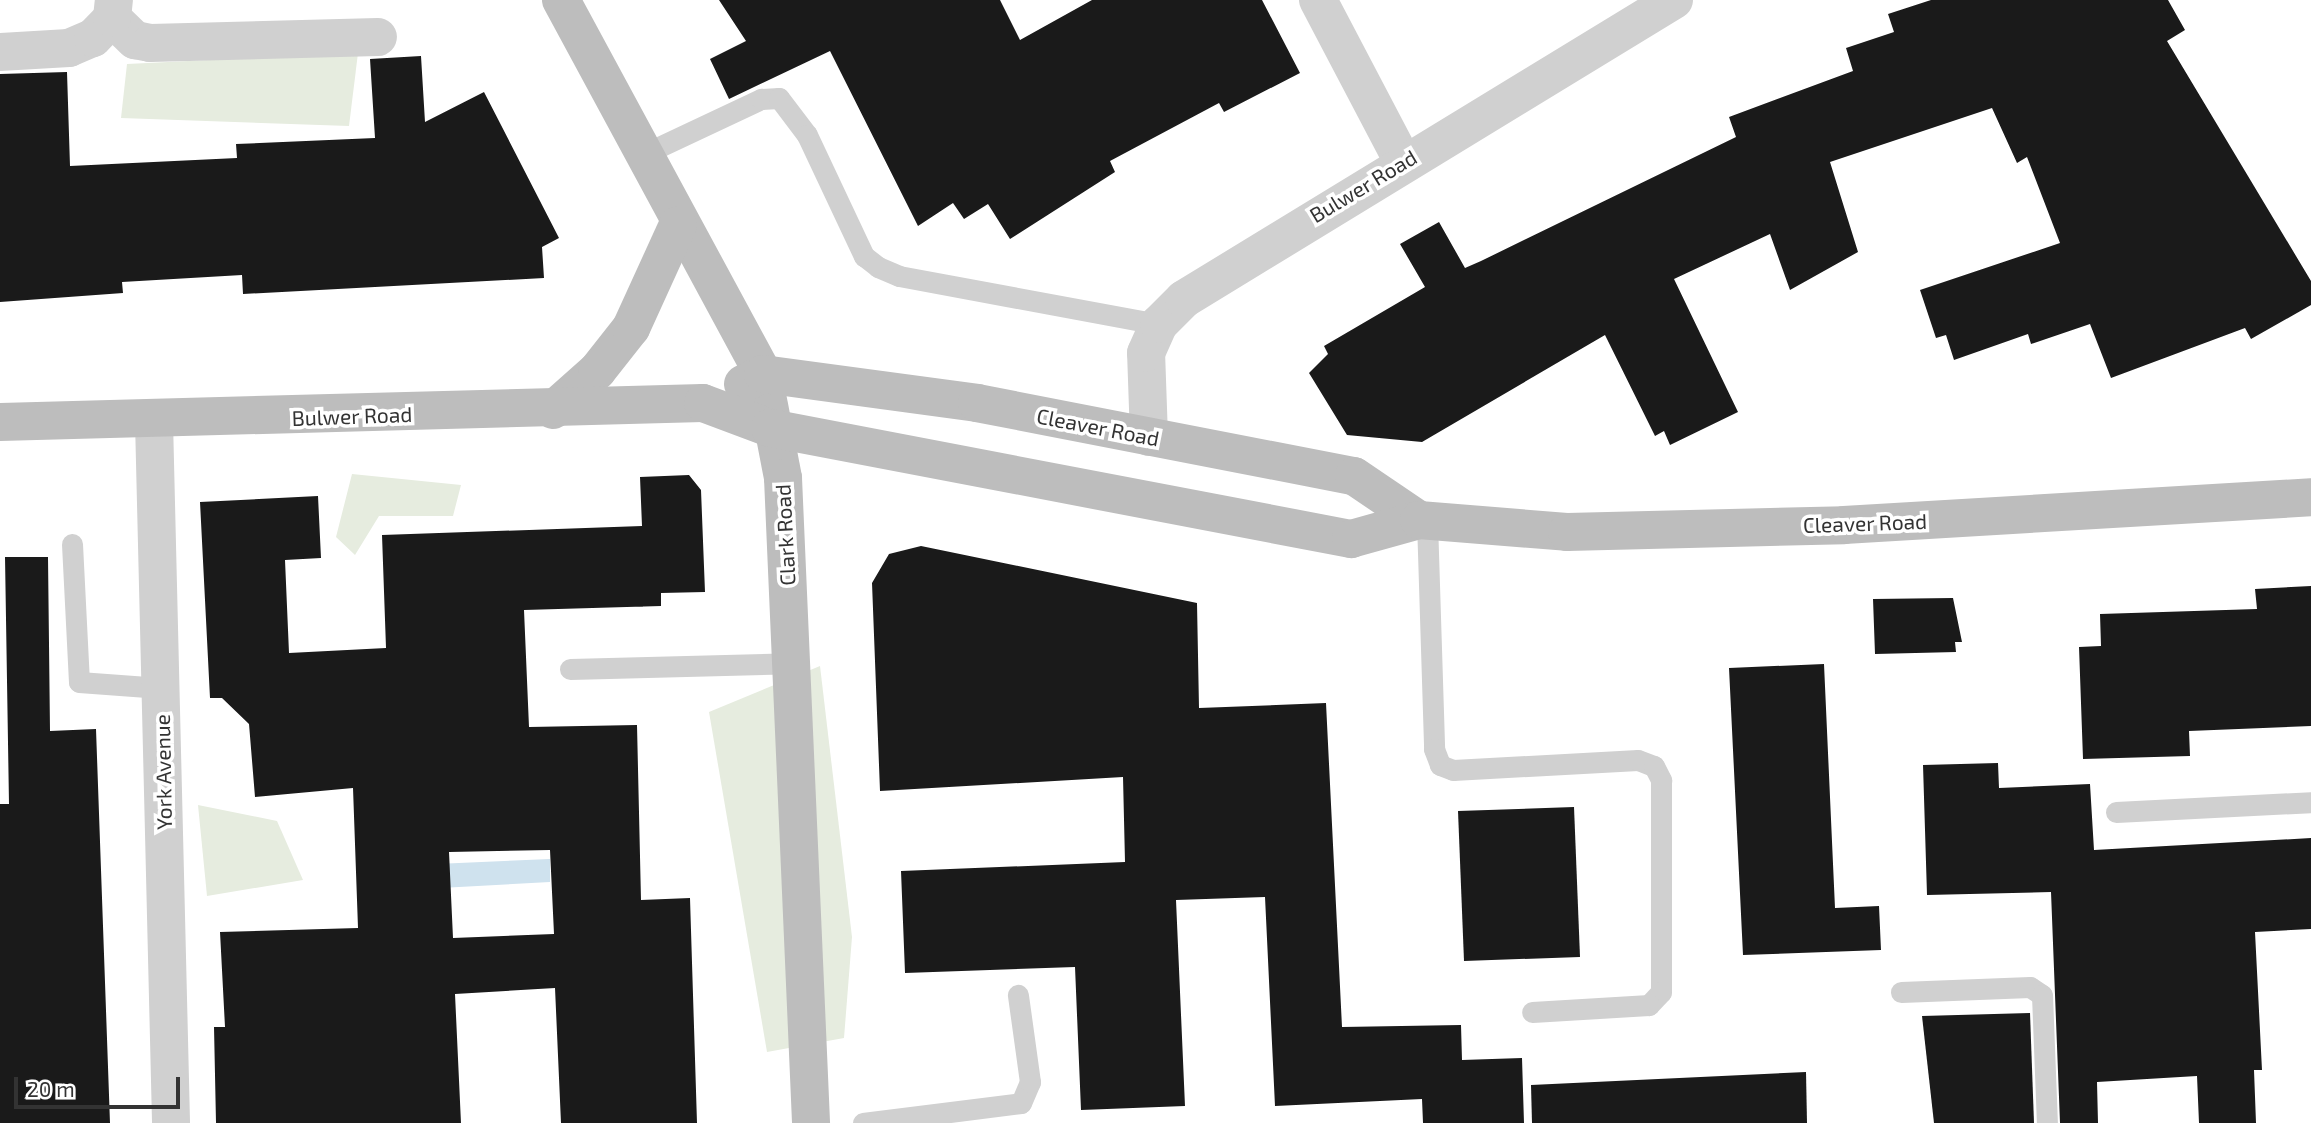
<!DOCTYPE html>
<html>
<head>
<meta charset="utf-8">
<style>
  body { margin:0 }
  #map { position:relative; width:2311px; height:1123px; overflow:hidden; background:#fff; font-family:"Exo 2",sans-serif }
  div>[style] { position:absolute }
  [style*='--x'] { left:calc(var(--x)*1px); top:calc(var(--y)*1px); width:calc(var(--w)*1px); rotate:calc(var(--a)*1deg) }
  .green>* { inset:0; background:#e6ecdf }
  .water>* { inset:0; background:#cfe2ee }
  .building>* { inset:0; background:#1a1a1a }
  .lane>* { height:21px; margin:-10.5px; padding:0 10.5px; transform-origin:10.5px; border-radius:10.5px; background:#d0d0d0 }
  .street>* { height:38px; margin:-19px; padding:0 19px; transform-origin:19px; border-radius:19px; background:#d0d0d0 }
  .secondary>* { height:38px; margin:-19px; padding:0 19px; transform-origin:19px; border-radius:19px; background:#bdbdbd }
  span { translate:-50% -50%; white-space:nowrap; text-align:center; line-height:1.15; -webkit-text-stroke:7px #fff; paint-order:stroke }
  .street-label { font-size:21px; color:#333 }
  .scale { position:absolute; left:14px; top:1077px; width:166px; height:32px; box-sizing:border-box; border:4px solid #333; border-top:0; padding-left:9px; font-size:21px; line-height:24px; white-space:nowrap; color:#333; -webkit-text-stroke:5px #fff; paint-order:stroke }
</style>
</head>
<body>
<div id="map">
  <div class="green">
    <div style="clip-path:polygon(358px 53px,349px 126px,121px 118px,127px 64px)"></div>
    <div style="clip-path:polygon(352px 474px,461px 485px,453px 516px,379px 516px,355px 555px,336px 537px)"></div>
    <div style="clip-path:polygon(820px 666px,852px 937px,844px 1038px,767px 1052px,709px 712px)"></div>
    <div style="clip-path:polygon(198px 805px,277px 821px,303px 880px,207px 896px)"></div>
  </div>
  <div class="water">
    <div style="clip-path:polygon(550px 859px,550px 882px,422px 889px,436px 864px)"></div>
  </div>
  <div class="building">
    <div style="clip-path:polygon(719px 0,1000px 0,1020px 40px,1092px 0,1262px 0,1300px 73px,1224px 112px,1219px 103px,1110px 161px,1115px 172px,1010px 239px,988px 204px,964px 219px,953px 203px,918px 226px,830px 51px,729px 99px,710px 59px,746px 41px)"></div>
    <div style="clip-path:polygon(1931px 0,2168px 0,2185px 30px,2167px 41px,2311px 281px,2311px 305px,2251px 339px,2245px 328px,2111px 378px,2090px 324px,2031px 344px,2028px 334px,1954px 360px,1946px 335px,1936px 338px,1920px 290px,2060px 243px,2027px 157px,2017px 163px,1992px 108px,1830px 162px,1858px 252px,1790px 290px,1770px 234px,1674px 279px,1738px 412px,1670px 445px,1664px 431px,1655px 436px,1605px 335px,1422px 442px,1347px 435px,1309px 373px,1328px 354px,1324px 346px,1425px 287px,1400px 244px,1439px 222px,1465px 268px,1481px 261px,1736px 137px,1729px 117px,1853px 71px,1846px 48px,1894px 32px,1888px 14px)"></div>
    <div style="clip-path:polygon(421px 56px,425px 122px,484px 92px,559px 238px,542px 247px,544px 278px,243px 294px,242px 275px,122px 282px,123px 293px,0 302px,0 74px,67px 72px,70px 166px,237px 158px,236px 144px,375px 138px,370px 59px)"></div>
    <div style="clip-path:polygon(evenodd,689px 475px,701px 490px,705px 592px,661px 593px,661px 606px,524px 610px,529px 727px,637px 725px,641px 900px,690px 898px,697px 1123px,561px 1123px,555px 988px,455px 994px,461px 1123px,216px 1123px,214px 1027px,225px 1027px,220px 932px,358px 928px,353px 788px,255px 797px,249px 724px,222px 698px,210px 698px,200px 502px,318px 496px,321px 558px,285px 560px,289px 653px,386px 648px,382px 535px,642px 526px,640px 477px,689px 475px,550px 850px,554px 934px,453px 938px,449px 852px,550px 850px)"></div>
    <div style="clip-path:polygon(921px 546px,1197px 603px,1199px 708px,1326px 703px,1342px 1027px,1461px 1025px,1462px 1060px,1522px 1058px,1524px 1123px,1423px 1123px,1422px 1099px,1275px 1106px,1265px 897px,1176px 900px,1185px 1106px,1081px 1110px,1075px 967px,905px 973px,901px 871px,1125px 862px,1123px 777px,880px 791px,872px 583px,889px 554px)"></div>
    <div style="clip-path:polygon(5px 557px,48px 557px,50px 731px,96px 729px,110px 1123px,0 1123px,0 804px,9px 804px)"></div>
    <div style="clip-path:polygon(2311px 586px,2311px 726px,2189px 731px,2190px 756px,2083px 759px,2079px 647px,2101px 646px,2100px 614px,2257px 609px,2255px 589px)"></div>
    <div style="clip-path:polygon(1953px 598px,1962px 642px,1955px 642px,1956px 652px,1875px 654px,1873px 599px)"></div>
    <div style="clip-path:polygon(1824px 664px,1835px 908px,1879px 906px,1881px 950px,1743px 955px,1729px 668px)"></div>
    <div style="clip-path:polygon(1998px 763px,1999px 788px,2090px 784px,2094px 850px,2311px 838px,2311px 929px,2255px 932px,2262px 1070px,2254px 1070px,2256px 1123px,2199px 1123px,2197px 1076px,2097px 1082px,2098px 1123px,2060px 1123px,2051px 892px,1927px 895px,1923px 765px)"></div>
    <div style="clip-path:polygon(1574px 807px,1580px 957px,1464px 961px,1458px 811px)"></div>
    <div style="clip-path:polygon(2030px 1013px,2034px 1123px,1934px 1123px,1922px 1016px)"></div>
    <div style="clip-path:polygon(1806px 1072px,1807px 1123px,1532px 1123px,1531px 1085px)"></div>
  </div>
  <div class="lane">
    <div style="--x:642;--y:155;--w:132;--a:-25.2"></div>
    <div style="--x:761;--y:99;--w:18;--a:-3"></div>
    <div style="--x:779;--y:98;--w:46;--a:52.9"></div>
    <div style="--x:807;--y:135;--w:134;--a:64.8"></div>
    <div style="--x:864;--y:256;--w:18;--a:38"></div>
    <div style="--x:878;--y:267;--w:23;--a:23"></div>
    <div style="--x:899;--y:276;--w:264;--a:10.5"></div>
    <div style="--x:1427;--y:521;--w:228;--a:88.2"></div>
    <div style="--x:1434;--y:749;--w:17;--a:69"></div>
    <div style="--x:1440;--y:765;--w:14;--a:21"></div>
    <div style="--x:1453;--y:770;--w:185;--a:-3.1"></div>
    <div style="--x:1638;--y:760;--w:17;--a:21"></div>
    <div style="--x:1654;--y:766;--w:16;--a:63"></div>
    <div style="--x:1661;--y:780;--w:212;--a:90"></div>
    <div style="--x:1661;--y:992;--w:18;--a:133"></div>
    <div style="--x:1649;--y:1005;--w:117;--a:176.6"></div>
    <div style="--x:72;--y:544;--w:138;--a:87.1"></div>
    <div style="--x:79;--y:682;--w:82;--a:4.2"></div>
    <div style="--x:570;--y:669;--w:222;--a:-1.5"></div>
    <div style="--x:2116;--y:812;--w:195;--a:-2.9"></div>
    <div style="--x:1901;--y:992;--w:129;--a:-2.2"></div>
    <div style="--x:2030;--y:987;--w:14;--a:34"></div>
    <div style="--x:2042;--y:995;--w:128;--a:87.8"></div>
    <div style="--x:863;--y:1123;--w:159;--a:-7.2"></div>
    <div style="--x:1021;--y:1103;--w:23;--a:-67"></div>
    <div style="--x:1030;--y:1082;--w:88;--a:-97.9"></div>
  </div>
  <div class="street">
    <div style="--x:1318;--y:0;--w:183;--a:62.3"></div>
    <div style="--x:112;--y:18;--w:32;--a:44"></div>
    <div style="--x:135;--y:40;--w:15;--a:11"></div>
    <div style="--x:150;--y:43;--w:228;--a:-1.5"></div>
    <div style="--x:0;--y:52;--w:69;--a:-3.3"></div>
    <div style="--x:69;--y:48;--w:26;--a:-23"></div>
    <div style="--x:93;--y:38;--w:28;--a:-46"></div>
    <div style="--x:112;--y:18;--w:18;--a:-84"></div>
    <div style="--x:154;--y:421;--w:702;--a:88.61"></div>
    <div style="--x:1149;--y:437;--w:84;--a:-92"></div>
    <div style="--x:1146;--y:353;--w:32;--a:-66"></div>
    <div style="--x:1159;--y:324;--w:35;--a:-45"></div>
    <div style="--x:1184;--y:299;--w:574;--a:-31.39"></div>
  </div>
  <div class="secondary">
    <div style="--x:561;--y:0;--w:425;--a:61.6"></div>
    <div style="--x:763;--y:374;--w:106;--a:79.1"></div>
    <div style="--x:783;--y:478;--w:646;--a:87.51"></div>
    <div style="--x:743;--y:384;--w:22;--a:-27"></div>
    <div style="--x:763;--y:374;--w:216;--a:7.7"></div>
    <div style="--x:977;--y:403;--w:384;--a:11"></div>
    <div style="--x:1354;--y:476;--w:78;--a:34.1"></div>
    <div style="--x:553;--y:410;--w:59;--a:-41.6"></div>
    <div style="--x:597;--y:371;--w:55;--a:-51.7"></div>
    <div style="--x:631;--y:328;--w:113;--a:-65.5"></div>
    <div style="--x:0;--y:422;--w:703;--a:-1.55"></div>
    <div style="--x:703;--y:403;--w:72;--a:20.5"></div>
    <div style="--x:770;--y:428;--w:592;--a:10.82"></div>
    <div style="--x:1351;--y:539;--w:71;--a:-15.6"></div>
    <div style="--x:1419;--y:520;--w:148;--a:4.6"></div>
    <div style="--x:1567;--y:532;--w:277;--a:-1.4"></div>
    <div style="--x:1844;--y:525;--w:468;--a:-3.4"></div>
  </div>
  <div class="street-label">
    <span style="left:1363px;top:186px;rotate:-31deg">Bulwer Road</span>
    <span style="left:352px;top:416px;rotate:-2deg">Bulwer Road</span>
    <span style="left:1098px;top:427px;rotate:11deg">Cleaver Road</span>
    <span style="left:1865px;top:523px;rotate:-2deg">Cleaver Road</span>
    <span style="left:785px;top:535px;rotate:-93deg">Clark Road</span>
    <span style="left:163px;top:772px;rotate:-91deg">York Avenue</span>
  </div>
  <div class="scale">20 m</div>
</div>
</body>
</html>
